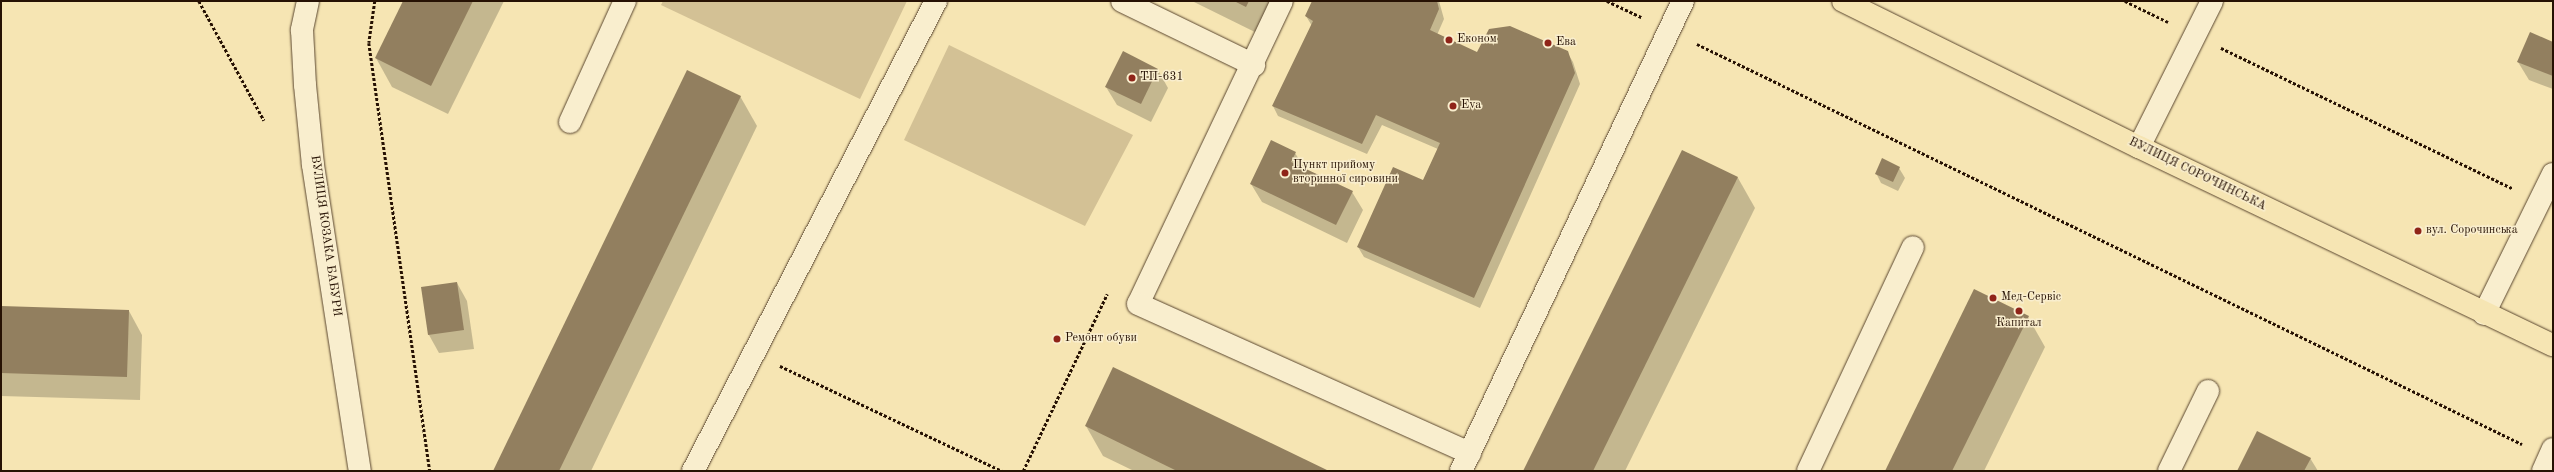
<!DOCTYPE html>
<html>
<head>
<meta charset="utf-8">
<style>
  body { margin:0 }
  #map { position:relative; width:2554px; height:472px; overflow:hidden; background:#f6e5b3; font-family:"Old Standard TT",serif }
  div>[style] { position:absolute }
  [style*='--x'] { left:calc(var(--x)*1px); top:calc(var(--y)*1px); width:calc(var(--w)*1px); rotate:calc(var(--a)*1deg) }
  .green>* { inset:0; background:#d3c195 }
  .shadow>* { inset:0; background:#0003 }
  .building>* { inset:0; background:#927f5f }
  .path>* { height:2.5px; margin-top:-1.25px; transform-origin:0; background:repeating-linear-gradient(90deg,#261103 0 3px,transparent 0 5px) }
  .roads { filter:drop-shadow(0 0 1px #5a462f) drop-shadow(0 0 1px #5a462f) }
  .minor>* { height:22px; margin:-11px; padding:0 11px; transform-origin:11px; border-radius:11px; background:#f9eece }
  .major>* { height:22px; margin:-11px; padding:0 11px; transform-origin:11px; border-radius:11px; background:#f6e5b3 }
  .dots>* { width:11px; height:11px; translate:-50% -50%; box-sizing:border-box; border:2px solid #f9eece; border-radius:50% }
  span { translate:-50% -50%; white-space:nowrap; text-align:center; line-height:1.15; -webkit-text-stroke:3px #f9eece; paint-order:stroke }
  .poi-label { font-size:12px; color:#261103 }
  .left { translate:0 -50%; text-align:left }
  .street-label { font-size:12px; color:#261103 }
  .frame { position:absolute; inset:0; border:2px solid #261103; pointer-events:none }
</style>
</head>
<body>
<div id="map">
  <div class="green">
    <div style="clip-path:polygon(663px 1px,907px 1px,860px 99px,661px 5px)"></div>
    <div style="clip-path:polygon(949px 45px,1133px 135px,1085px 226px,904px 140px)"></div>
  </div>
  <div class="shadow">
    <div style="clip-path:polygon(404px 1px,504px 1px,448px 114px,392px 87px,376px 58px)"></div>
    <div style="clip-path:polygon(1192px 1px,1281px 1px,1263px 36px)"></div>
    <div style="clip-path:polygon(1313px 1px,1439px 1px,1444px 19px,1437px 35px,1477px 54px,1567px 52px,1573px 62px,1580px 84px,1480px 308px,1364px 257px,1358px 247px,1423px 181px,1438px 149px,1382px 125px,1367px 154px,1278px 116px,1273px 106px,1312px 26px,1306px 16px)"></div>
    <div style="clip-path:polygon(2553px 44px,2553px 89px,2529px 80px,2518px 62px)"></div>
    <div style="clip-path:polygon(1158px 70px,1168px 88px,1151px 122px,1117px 105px,1106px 87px)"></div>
    <div style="clip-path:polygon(740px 96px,757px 126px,591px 471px,494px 471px)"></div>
    <div style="clip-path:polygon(1683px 151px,1738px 178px,1755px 208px,1625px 471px,1524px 471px)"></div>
    <div style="clip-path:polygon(1295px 153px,1305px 169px,1352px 192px,1363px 210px,1347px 243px,1262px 202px,1251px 184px)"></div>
    <div style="clip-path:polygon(1899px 168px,1905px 178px,1898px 191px,1881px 183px,1876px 173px)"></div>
    <div style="clip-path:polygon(457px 283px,467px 301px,474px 349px,439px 353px,429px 335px,422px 288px)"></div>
    <div style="clip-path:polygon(1px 307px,129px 311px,142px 335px,140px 400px,1px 396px)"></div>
    <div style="clip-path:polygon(2028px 317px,2045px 347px,1984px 471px,1886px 471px)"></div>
    <div style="clip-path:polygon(1086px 426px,1327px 471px,1134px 471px,1103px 456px)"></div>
    <div style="clip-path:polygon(2310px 458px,2318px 471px,2238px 471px)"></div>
  </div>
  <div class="building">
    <div style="clip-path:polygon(403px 1px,473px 1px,431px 86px,375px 58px)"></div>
    <div style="clip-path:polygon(1234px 1px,1249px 1px,1246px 7px)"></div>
    <div style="clip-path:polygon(1312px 1px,1437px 1px,1439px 9px,1430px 30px,1477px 52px,1489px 29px,1510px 26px,1568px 51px,1575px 73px,1474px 298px,1357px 247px,1393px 167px,1423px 180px,1440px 143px,1376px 115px,1362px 144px,1272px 106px,1313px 21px,1305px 16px)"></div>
    <div style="clip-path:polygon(2530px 32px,2553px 42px,2553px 76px,2517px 62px)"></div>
    <div style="clip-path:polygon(1123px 51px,1158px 69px,1141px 104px,1105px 87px)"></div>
    <div style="clip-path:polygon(687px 70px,741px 96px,559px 471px,493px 471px)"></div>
    <div style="clip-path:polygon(1271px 140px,1296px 152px,1291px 162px,1353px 191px,1336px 225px,1250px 184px)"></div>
    <div style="clip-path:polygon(1682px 150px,1738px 177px,1593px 471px,1523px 471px)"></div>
    <div style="clip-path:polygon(1882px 158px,1900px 167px,1893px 182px,1875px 174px)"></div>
    <div style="clip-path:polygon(457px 282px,464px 330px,428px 335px,421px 287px)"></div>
    <div style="clip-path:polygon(1974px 289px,2029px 316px,1952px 471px,1885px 471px)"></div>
    <div style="clip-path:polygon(1px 306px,129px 310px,127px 377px,1px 373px)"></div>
    <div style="clip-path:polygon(1113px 367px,1329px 471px,1177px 471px,1085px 426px)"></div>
    <div style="clip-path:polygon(2257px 431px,2311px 458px,2304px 471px,2237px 471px)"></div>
  </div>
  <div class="path">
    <div style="--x:199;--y:1;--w:136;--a:61.4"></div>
    <div style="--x:375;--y:1;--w:42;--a:98.1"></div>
    <div style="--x:369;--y:43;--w:432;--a:81.9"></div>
    <div style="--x:1607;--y:1;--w:38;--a:25"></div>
    <div style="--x:2125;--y:1;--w:48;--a:26"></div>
    <div style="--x:1697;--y:44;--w:917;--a:25.87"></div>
    <div style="--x:2221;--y:48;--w:323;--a:25.7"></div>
    <div style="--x:780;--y:366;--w:246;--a:25.3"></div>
    <div style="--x:1023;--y:471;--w:196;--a:-64.6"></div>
  </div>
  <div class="roads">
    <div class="minor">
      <div style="--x:308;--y:1;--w:30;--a:102"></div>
      <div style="--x:302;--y:30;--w:55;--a:86.9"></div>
      <div style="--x:305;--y:85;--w:80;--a:84.3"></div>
      <div style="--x:313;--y:165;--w:310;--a:81.3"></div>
      <div style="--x:1122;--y:1;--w:147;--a:25.9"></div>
      <div style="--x:1282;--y:1;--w:335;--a:115.4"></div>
      <div style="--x:1138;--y:304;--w:364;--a:24.2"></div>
      <div style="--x:570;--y:122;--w:133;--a:-65.6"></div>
      <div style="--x:2139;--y:147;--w:163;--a:-63.4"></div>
      <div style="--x:2484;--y:314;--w:156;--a:-63.8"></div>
      <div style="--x:693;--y:471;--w:529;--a:-62.66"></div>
      <div style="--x:1461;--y:471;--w:520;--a:-64.72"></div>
      <div style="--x:1808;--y:471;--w:247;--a:-64.9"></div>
      <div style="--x:2169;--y:471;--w:89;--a:-64"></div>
      <div style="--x:2543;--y:471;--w:24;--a:-66"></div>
    </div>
    <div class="major">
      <div style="--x:1843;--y:1;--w:330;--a:26.3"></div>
      <div style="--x:2139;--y:147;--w:459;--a:25.6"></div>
    </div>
  </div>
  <div class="dots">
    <div style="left:1449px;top:40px;background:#8f2418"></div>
    <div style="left:1548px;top:43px;background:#8f2418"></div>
    <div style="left:1132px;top:78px;background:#8f2418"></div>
    <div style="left:1453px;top:106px;background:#8f2418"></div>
    <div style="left:1285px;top:173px;background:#8f2418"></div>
    <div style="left:2418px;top:231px;background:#8f2418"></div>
    <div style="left:1993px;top:298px;background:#8f2418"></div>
    <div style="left:2019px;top:311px;background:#8f2418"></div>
    <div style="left:1057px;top:339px;background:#8f2418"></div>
  </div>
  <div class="poi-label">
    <span class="left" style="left:1457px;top:40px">Економ</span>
    <span class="left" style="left:1556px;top:43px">Ева</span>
    <span class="left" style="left:1140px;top:78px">ТП-631</span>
    <span class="left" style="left:1461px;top:106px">Eva</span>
    <span class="left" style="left:1293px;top:173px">Пункт прийому<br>вторинної сировини</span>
    <span class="left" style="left:2426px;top:231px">вул. Сорочинська</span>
    <span class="left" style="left:2001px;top:298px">Мед-Сервіс</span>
    <span style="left:2019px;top:324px">Капитал</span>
    <span class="left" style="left:1065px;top:339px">Ремонт обуви</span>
  </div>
  <div class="street-label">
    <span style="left:2197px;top:175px;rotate:26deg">ВУЛИЦЯ СОРОЧИНСЬКА</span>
    <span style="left:325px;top:236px;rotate:82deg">ВУЛИЦЯ КОЗАКА БАБУРИ</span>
  </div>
  <div class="frame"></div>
</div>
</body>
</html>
